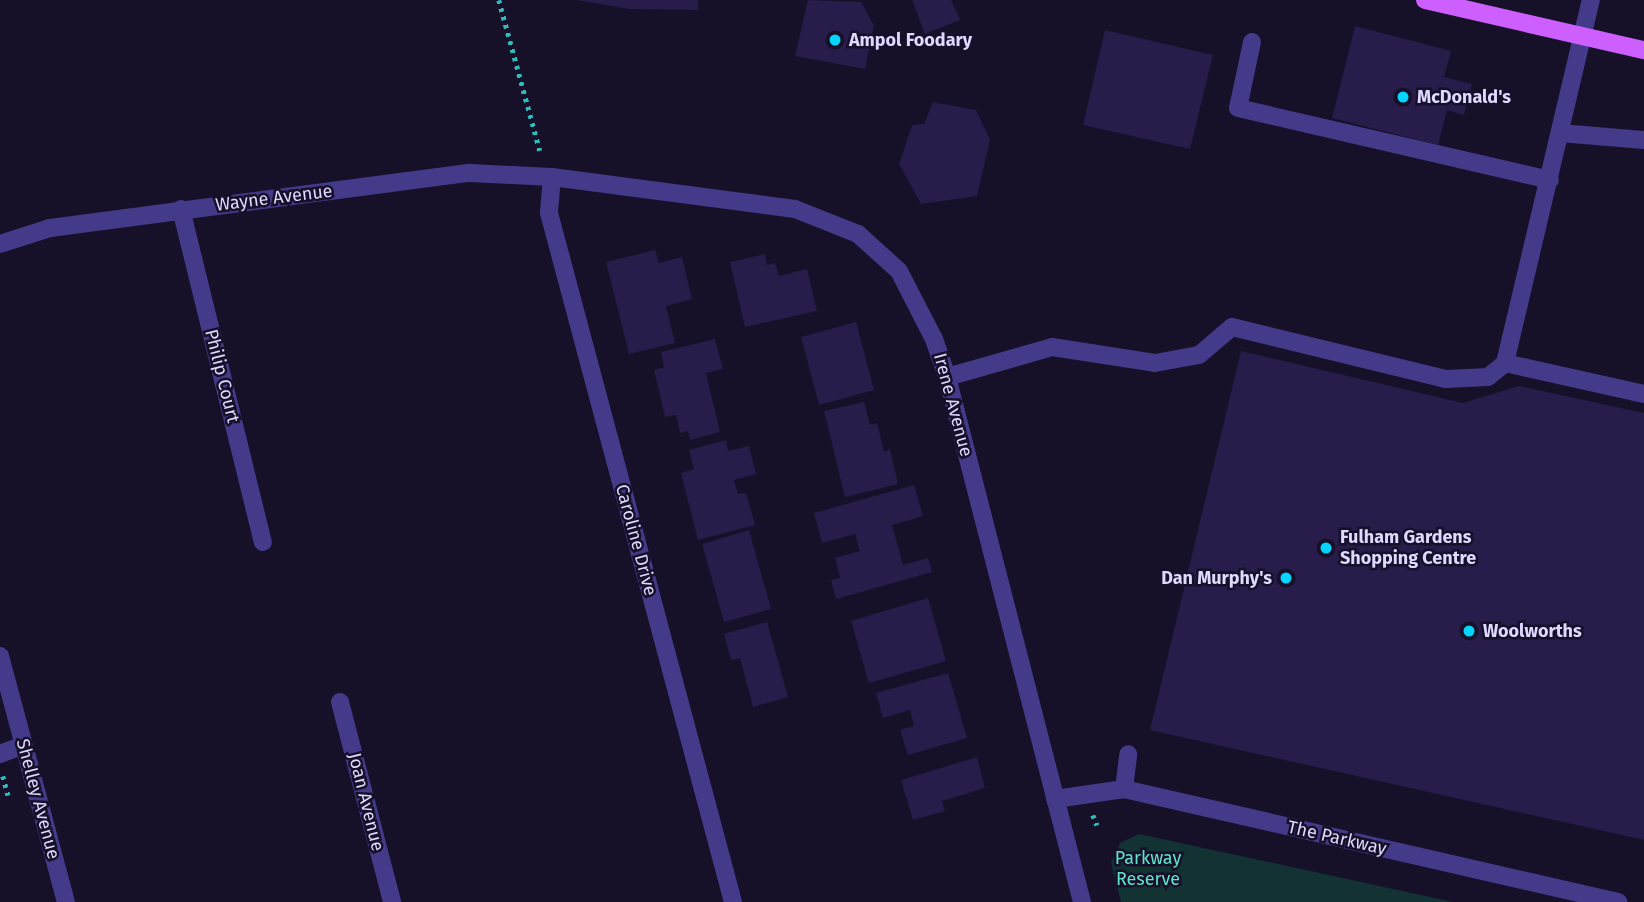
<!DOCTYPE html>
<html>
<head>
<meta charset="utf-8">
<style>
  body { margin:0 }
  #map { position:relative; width:1644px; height:902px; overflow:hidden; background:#161029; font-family:"Fira Sans",sans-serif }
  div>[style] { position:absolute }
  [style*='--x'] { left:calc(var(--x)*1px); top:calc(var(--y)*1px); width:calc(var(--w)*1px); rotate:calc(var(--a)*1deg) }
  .green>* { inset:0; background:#133233 }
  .building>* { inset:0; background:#281c4b }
  .path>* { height:4.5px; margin-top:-2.25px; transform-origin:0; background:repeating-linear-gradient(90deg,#2ebcbd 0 3.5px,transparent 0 8.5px) }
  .minor>* { height:18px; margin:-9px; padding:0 9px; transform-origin:9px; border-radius:9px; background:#433a89 }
  .major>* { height:18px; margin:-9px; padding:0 9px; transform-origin:9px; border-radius:9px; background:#ce5fff }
  .dots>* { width:19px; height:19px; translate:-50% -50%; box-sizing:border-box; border:4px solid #161029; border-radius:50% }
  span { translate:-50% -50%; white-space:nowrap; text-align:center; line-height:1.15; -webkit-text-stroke:5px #161029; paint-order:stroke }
  .poi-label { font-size:18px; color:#dfd8ff; font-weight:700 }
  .left { translate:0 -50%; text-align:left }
  .right { translate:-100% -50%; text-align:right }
  .street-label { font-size:18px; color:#dfd8ff }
  .park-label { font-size:18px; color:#61e2cb }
</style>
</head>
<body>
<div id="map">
  <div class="green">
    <div style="clip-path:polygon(1139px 834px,1453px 902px,1121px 902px,1111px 863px,1120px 843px)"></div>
  </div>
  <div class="building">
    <div style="clip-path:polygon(577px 0,698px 0,698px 10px,629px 9px)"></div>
    <div style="clip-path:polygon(808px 0,861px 2px,874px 25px,865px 69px,795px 56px)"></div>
    <div style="clip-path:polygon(912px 0,951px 0,960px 20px,925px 34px)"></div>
    <div style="clip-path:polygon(1355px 26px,1451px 51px,1444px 77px,1472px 84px,1464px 115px,1447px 110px,1438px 145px,1332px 118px)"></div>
    <div style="clip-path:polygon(1105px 30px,1213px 55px,1190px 149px,1083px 125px)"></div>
    <div style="clip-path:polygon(933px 102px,976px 110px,990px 140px,977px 196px,921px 204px,899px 164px,912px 125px,924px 124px)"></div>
    <div style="clip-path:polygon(655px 250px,659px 263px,682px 257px,692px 299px,666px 306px,675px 343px,629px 354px,606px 262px)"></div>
    <div style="clip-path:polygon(765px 254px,767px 265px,775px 263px,779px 276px,807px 269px,817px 311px,745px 327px,730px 262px)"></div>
    <div style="clip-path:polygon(856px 322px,874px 390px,819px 405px,801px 337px)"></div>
    <div style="clip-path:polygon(715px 339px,723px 369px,706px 373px,720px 432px,690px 440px,688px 431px,680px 433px,676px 415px,665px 417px,654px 370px,664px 367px,661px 352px)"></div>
    <div style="clip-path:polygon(1241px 351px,1463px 403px,1519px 386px,1644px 413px,1644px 840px,1150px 730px)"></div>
    <div style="clip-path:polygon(864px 402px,870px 425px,877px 423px,884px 452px,890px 449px,898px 484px,845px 497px,824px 411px)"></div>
    <div style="clip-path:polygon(726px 440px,728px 451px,749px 446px,756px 474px,734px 480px,738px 494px,746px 493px,755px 525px,698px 540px,681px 473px,694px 469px,689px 450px)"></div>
    <div style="clip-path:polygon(914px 485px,923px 516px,892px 525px,903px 565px,928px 558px,932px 572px,836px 599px,831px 580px,840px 578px,835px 558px,860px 551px,855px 534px,822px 543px,814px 513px)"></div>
    <div style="clip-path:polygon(749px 530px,771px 609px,724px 622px,702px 544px)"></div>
    <div style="clip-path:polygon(928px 598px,946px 661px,869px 683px,851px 621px)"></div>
    <div style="clip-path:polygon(767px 622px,788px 697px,753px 707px,740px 658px,731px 660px,724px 634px)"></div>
    <div style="clip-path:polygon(948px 673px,967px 738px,908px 755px,900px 730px,914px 726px,910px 710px,883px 718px,876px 693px)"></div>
    <div style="clip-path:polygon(977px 757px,985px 788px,942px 801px,945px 811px,913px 820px,901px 780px)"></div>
  </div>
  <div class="path">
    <div style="--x:499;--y:0;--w:156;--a:74.8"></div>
    <div style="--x:3;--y:776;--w:20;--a:75"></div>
    <div style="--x:1093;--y:815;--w:11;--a:68"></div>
  </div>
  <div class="minor">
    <div style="--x:1252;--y:42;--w:67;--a:102"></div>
    <div style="--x:1238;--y:108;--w:320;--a:13"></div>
    <div style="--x:1560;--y:133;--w:84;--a:4.8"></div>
    <div style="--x:552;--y:177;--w:36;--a:95"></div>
    <div style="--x:549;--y:213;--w:713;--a:75.05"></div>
    <div style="--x:181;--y:209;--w:343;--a:76.2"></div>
    <div style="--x:0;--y:244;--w:52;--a:-17.7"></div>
    <div style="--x:50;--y:228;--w:424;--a:-7.5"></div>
    <div style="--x:470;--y:173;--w:82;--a:2.8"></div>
    <div style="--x:552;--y:177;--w:245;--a:7.5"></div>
    <div style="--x:795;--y:209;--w:68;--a:21.6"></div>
    <div style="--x:858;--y:234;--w:55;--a:42.1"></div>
    <div style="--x:899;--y:271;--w:76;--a:62.8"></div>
    <div style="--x:934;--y:339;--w:40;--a:71.1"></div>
    <div style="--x:947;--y:377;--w:542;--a:75.58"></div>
    <div style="--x:1505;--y:363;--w:142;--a:12.6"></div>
    <div style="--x:947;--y:377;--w:109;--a:-15.9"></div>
    <div style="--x:1052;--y:347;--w:104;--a:8.8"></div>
    <div style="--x:1155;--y:363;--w:45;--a:-10.3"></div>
    <div style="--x:1199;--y:355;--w:43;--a:-40.3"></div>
    <div style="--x:1232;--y:327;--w:220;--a:13.7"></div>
    <div style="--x:1446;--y:379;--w:42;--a:-2.7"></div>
    <div style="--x:1488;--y:377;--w:22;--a:-39"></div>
    <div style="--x:1505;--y:363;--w:373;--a:-76.7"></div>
    <div style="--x:0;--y:656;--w:255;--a:75"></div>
    <div style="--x:340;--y:702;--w:207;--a:75.4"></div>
    <div style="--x:0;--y:754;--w:25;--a:-21"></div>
    <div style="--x:1124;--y:789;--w:35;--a:-83"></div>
    <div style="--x:1055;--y:799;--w:70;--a:-8.2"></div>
    <div style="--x:1124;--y:789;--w:507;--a:12.88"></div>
  </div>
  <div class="major">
    <div style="--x:1425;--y:0;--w:225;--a:12.9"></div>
  </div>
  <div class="dots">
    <div style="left:835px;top:40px;background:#04d5ff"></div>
    <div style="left:1403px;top:97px;background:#04d5ff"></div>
    <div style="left:1326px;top:548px;background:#04d5ff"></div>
    <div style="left:1286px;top:578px;background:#04d5ff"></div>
    <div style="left:1469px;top:631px;background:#04d5ff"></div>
  </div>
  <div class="poi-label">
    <span class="left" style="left:849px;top:40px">Ampol Foodary</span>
    <span class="left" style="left:1417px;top:97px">McDonald's</span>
    <span class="left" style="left:1340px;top:548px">Fulham Gardens<br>Shopping Centre</span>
    <span class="right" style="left:1272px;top:578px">Dan Murphy's</span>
    <span class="left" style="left:1483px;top:631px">Woolworths</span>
  </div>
  <div class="street-label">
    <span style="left:274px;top:198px;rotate:-7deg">Wayne Avenue</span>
    <span style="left:222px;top:376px;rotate:76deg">Philip Court</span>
    <span style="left:953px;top:405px;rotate:75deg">Irene Avenue</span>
    <span style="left:636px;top:540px;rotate:75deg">Caroline Drive</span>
    <span style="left:38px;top:799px;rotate:75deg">Shelley Avenue</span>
    <span style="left:366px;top:802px;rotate:76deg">Joan Avenue</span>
    <span style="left:1337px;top:838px;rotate:13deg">The Parkway</span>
  </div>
  <div class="park-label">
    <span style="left:1148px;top:869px">Parkway<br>Reserve</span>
  </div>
</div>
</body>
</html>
